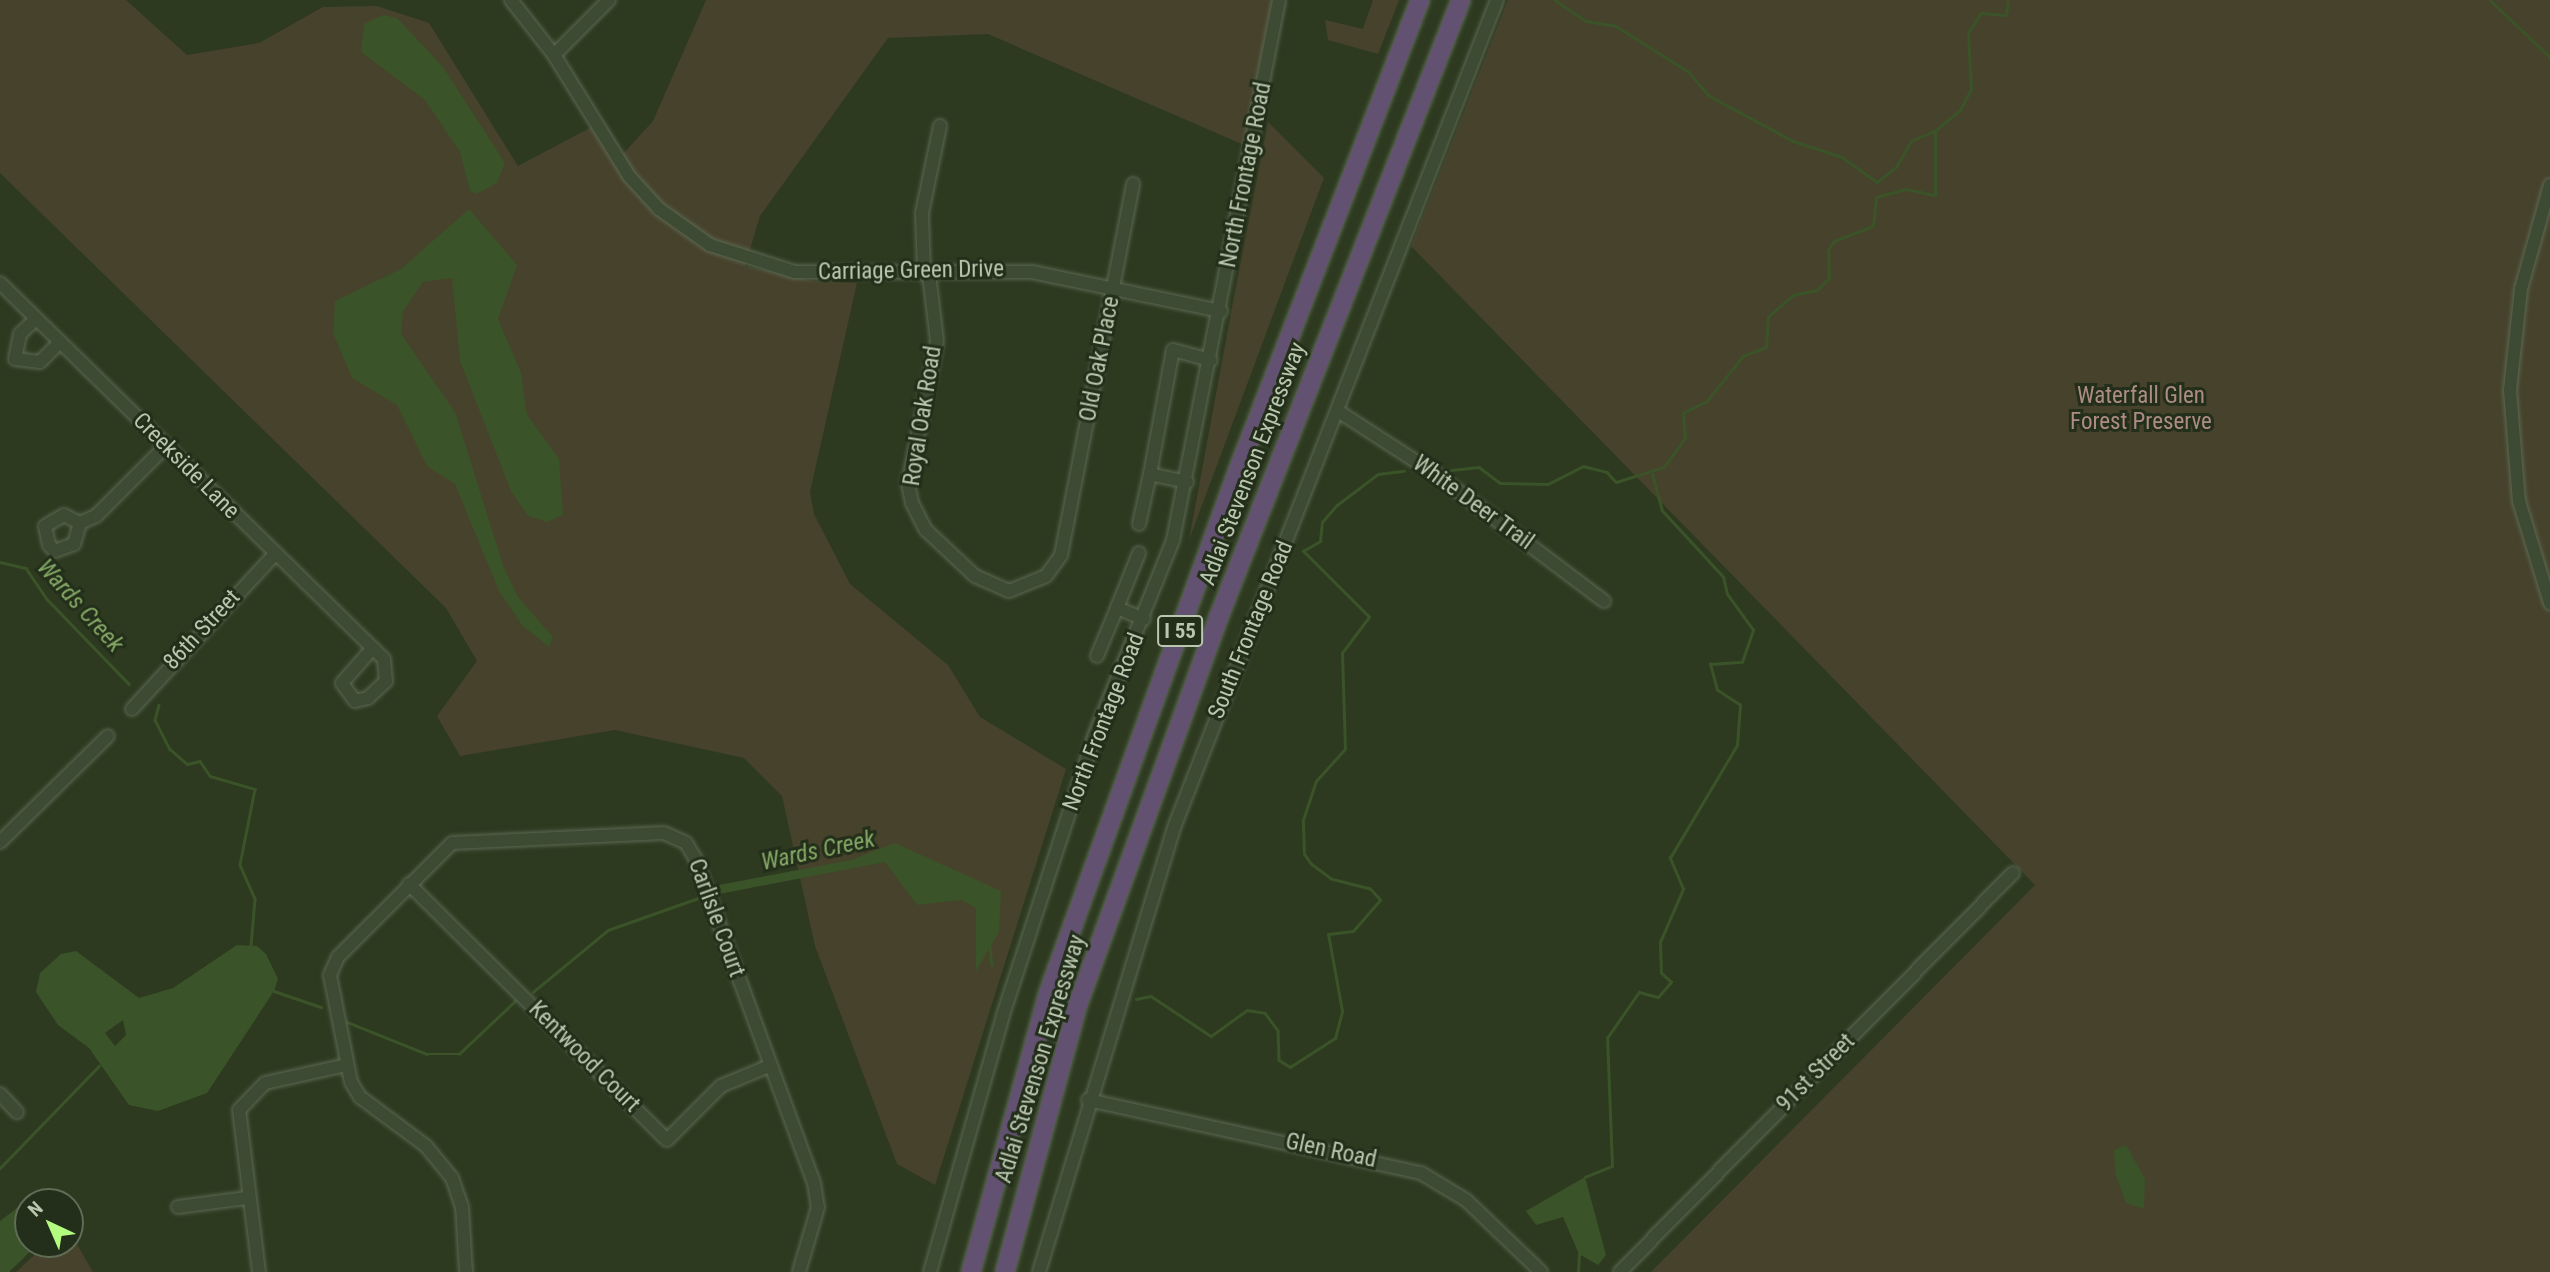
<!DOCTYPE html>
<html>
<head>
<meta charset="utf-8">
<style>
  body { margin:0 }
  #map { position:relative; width:2550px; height:1272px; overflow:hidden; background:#2d3a20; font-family:"Roboto Condensed",sans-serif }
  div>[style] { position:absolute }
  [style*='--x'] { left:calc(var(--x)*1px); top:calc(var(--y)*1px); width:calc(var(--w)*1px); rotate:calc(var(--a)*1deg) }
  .green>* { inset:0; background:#47422b }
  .water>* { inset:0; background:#3b5328 }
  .stream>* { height:2.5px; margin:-1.25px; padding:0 1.25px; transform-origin:1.25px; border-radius:1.25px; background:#3b5328 }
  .roads { filter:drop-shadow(0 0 2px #5c6852) drop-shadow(0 0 2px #5c6852) }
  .minor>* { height:12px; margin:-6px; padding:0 6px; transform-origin:6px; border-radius:6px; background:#3e4b34 }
  .highway>* { height:18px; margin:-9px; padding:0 9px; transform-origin:9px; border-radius:9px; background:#635171 }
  span { translate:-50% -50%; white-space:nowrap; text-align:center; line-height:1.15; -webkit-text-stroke:6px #232f1a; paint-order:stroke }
  .shield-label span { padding:2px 5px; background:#232f1a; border:2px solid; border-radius:5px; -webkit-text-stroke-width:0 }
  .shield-label { font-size:21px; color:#b9c7af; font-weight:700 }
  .street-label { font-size:23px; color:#b9c7af }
  .park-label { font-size:23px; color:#ad8c84 }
  .water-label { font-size:24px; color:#85a866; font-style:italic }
  .north { position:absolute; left:14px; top:1188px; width:70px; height:70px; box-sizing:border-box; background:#232f1a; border:2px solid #5f6c56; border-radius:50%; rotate:316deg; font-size:19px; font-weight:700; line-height:28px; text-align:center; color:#b9c7af }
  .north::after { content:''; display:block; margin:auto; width:24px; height:32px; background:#b4fc7f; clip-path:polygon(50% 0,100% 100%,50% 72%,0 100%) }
</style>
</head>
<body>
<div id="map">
  <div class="green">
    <div style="clip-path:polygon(0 0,126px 0,187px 55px,259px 43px,323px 7px,377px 6px,429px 23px,518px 166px,603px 121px,623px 154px,653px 121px,706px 0,1272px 0,1244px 145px,988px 34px,888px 38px,760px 216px,745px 266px,812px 281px,857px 283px,810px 492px,814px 514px,850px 584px,948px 665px,980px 717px,1066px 769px,935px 1185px,897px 1164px,815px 946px,782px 796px,744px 758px,615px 730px,460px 756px,437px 716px,477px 661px,446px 608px,0 173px)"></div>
    <div style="clip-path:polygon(1373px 0,1399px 0,1378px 54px,1328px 40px,1325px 20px,1363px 29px)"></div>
    <div style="clip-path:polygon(1508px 0,2550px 0,2550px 1272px,1651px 1272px,2035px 885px,1411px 246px)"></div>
    <div style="clip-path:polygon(1268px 122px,1324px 178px,1189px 540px,1232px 307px)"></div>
    <div style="clip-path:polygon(70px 1232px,93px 1272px,16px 1272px,46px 1244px,70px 1244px)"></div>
  </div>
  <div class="water">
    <div style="clip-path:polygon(383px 15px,397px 18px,443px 67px,505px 163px,497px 183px,477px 194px,470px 191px,460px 152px,425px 100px,361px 52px,364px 24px)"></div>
    <div style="clip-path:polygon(469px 209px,517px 265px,498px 319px,521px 373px,527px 415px,559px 459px,563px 515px,547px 522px,528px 516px,511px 491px,460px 361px,452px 278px,423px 282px,403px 311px,401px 334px,455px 412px,504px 568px,518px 597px,553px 637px,549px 647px,522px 625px,499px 591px,455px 484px,427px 466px,397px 405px,352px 378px,333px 333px,335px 301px,401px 269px)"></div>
    <div style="clip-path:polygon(895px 843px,1001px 891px,999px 932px,976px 971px,976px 908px,961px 900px,917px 905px,885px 862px,719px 894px,719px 885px,851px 860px)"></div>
    <div style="clip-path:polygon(evenodd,237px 945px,257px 946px,266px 954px,278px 979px,274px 991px,207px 1093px,158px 1111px,129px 1105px,89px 1048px,58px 1025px,36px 992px,40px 973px,61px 954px,76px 951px,139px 998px,173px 988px,237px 945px,123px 1020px,126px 1035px,115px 1046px,105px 1033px,123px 1020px)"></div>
    <div style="clip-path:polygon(2126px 1145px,2145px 1179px,2144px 1209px,2126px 1203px,2115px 1173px,2114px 1150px)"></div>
    <div style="clip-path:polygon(1585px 1177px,1606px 1255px,1598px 1265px,1579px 1254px,1563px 1217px,1536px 1225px,1526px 1211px)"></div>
    <div style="clip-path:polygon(35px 1194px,46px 1202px,28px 1202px,28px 1244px,38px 1244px,9px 1272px,0 1272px,0 1221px)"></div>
  </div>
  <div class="stream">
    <div style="--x:1555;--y:0;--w:37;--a:34"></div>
    <div style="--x:1586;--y:21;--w:30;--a:9"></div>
    <div style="--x:1616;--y:26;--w:86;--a:32.2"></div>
    <div style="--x:1689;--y:72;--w:30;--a:50"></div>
    <div style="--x:1708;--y:95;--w:97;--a:28.4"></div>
    <div style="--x:1793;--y:141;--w:52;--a:18.1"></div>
    <div style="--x:1842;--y:157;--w:43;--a:35.5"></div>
    <div style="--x:1877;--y:182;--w:24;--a:-38"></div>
    <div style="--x:1896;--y:167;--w:30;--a:-60"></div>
    <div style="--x:1911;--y:141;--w:26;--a:-23"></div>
    <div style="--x:1935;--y:131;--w:33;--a:-40"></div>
    <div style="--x:1960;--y:110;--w:24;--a:-62"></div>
    <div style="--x:1971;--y:89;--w:56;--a:-93.1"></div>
    <div style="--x:1968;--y:33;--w:24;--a:-57"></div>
    <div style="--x:1981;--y:13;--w:25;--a:5"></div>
    <div style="--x:2006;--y:15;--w:15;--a:-82"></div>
    <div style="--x:2490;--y:0;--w:83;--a:43.5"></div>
    <div style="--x:1451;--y:470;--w:28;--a:-6"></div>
    <div style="--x:1479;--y:467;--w:26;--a:37"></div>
    <div style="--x:1500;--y:483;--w:48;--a:1.2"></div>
    <div style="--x:1548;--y:484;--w:39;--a:-27"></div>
    <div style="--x:1583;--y:466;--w:25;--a:14"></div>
    <div style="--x:1607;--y:472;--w:13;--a:48"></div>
    <div style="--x:1616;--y:482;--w:50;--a:-17.4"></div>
    <div style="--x:1664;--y:467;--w:36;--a:-54"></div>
    <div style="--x:1685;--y:438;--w:25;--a:-95"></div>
    <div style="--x:1683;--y:413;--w:27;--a:-27"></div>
    <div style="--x:1707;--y:401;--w:58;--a:-51.3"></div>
    <div style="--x:1743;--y:356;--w:25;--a:-21"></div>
    <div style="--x:1766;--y:347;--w:30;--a:-86"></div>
    <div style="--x:1768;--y:317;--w:33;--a:-41"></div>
    <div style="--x:1793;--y:295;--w:25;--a:-12"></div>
    <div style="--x:1817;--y:290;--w:17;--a:-45"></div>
    <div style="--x:1829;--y:278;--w:28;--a:-92"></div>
    <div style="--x:1828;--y:250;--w:11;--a:-56"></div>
    <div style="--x:1834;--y:241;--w:42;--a:-21"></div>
    <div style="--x:1873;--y:226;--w:29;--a:-84"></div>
    <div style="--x:1876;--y:197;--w:31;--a:-15"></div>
    <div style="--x:1906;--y:189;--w:30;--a:12"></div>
    <div style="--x:1935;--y:195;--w:64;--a:-90"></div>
    <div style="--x:0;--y:562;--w:27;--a:13"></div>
    <div style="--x:26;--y:568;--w:37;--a:56"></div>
    <div style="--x:47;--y:599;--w:118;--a:46"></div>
    <div style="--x:159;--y:705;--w:16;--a:105"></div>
    <div style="--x:155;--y:720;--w:33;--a:63"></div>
    <div style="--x:170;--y:749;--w:23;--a:41"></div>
    <div style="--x:187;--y:764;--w:13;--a:-13"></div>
    <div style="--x:200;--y:761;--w:18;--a:56"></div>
    <div style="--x:210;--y:776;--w:47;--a:16.1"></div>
    <div style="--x:255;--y:789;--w:77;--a:101.2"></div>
    <div style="--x:240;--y:865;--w:37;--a:66"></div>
    <div style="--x:255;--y:899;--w:47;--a:94.9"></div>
    <div style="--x:990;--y:947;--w:18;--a:84"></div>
    <div style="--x:274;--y:991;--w:50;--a:18.8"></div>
    <div style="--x:533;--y:992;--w:97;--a:-39.6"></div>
    <div style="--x:608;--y:930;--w:99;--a:-19.5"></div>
    <div style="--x:1136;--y:999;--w:15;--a:-11"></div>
    <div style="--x:1151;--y:996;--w:72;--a:33.7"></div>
    <div style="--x:1211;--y:1036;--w:44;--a:-35.8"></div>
    <div style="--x:1247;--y:1010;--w:18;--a:9"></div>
    <div style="--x:1265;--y:1013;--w:21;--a:53"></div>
    <div style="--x:1278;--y:1030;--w:30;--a:88"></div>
    <div style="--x:1279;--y:1060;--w:13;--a:32"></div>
    <div style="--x:1290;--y:1067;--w:54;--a:-32.8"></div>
    <div style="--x:1335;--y:1038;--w:28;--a:-75"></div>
    <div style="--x:1342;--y:1011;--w:78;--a:-100.3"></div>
    <div style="--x:1328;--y:934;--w:25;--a:-7"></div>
    <div style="--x:1353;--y:931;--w:41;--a:-48.9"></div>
    <div style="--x:1380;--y:900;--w:15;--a:-132"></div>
    <div style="--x:1370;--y:889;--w:40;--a:-165.6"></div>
    <div style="--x:1331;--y:879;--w:25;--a:-143"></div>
    <div style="--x:1311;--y:864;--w:12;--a:-125"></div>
    <div style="--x:1304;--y:854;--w:34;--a:-92"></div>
    <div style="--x:1303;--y:820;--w:41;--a:-71.6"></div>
    <div style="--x:1316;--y:781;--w:43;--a:-47.8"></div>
    <div style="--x:1345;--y:749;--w:96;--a:-91.8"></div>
    <div style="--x:1342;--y:653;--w:45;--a:-53.1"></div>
    <div style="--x:1369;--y:617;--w:93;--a:-135"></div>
    <div style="--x:1303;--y:551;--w:20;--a:-30"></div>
    <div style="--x:1320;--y:541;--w:19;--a:-84"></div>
    <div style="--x:1322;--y:522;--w:23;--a:-49"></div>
    <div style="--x:1337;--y:505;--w:51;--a:-37.1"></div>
    <div style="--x:1378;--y:474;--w:26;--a:-7"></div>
    <div style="--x:347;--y:1022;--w:86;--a:21.8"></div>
    <div style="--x:427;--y:1054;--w:32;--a:0"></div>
    <div style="--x:459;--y:1054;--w:77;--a:-43.4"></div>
    <div style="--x:0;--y:1168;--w:142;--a:-45.9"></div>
    <div style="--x:1585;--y:1177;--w:29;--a:-22"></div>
    <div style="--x:1612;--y:1166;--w:128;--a:-92.2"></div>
    <div style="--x:1607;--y:1038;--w:56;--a:-55.2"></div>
    <div style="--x:1639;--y:992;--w:20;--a:15"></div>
    <div style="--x:1658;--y:997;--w:20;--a:-49"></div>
    <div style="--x:1671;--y:982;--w:13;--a:-138"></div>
    <div style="--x:1661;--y:973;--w:31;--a:-92"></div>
    <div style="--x:1660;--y:942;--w:58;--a:-66.5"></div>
    <div style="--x:1683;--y:889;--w:34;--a:-113"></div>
    <div style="--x:1670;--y:858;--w:131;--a:-59.3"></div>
    <div style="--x:1737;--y:745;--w:40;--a:-85.7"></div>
    <div style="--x:1740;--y:705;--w:27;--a:-147"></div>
    <div style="--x:1717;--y:690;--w:27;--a:-105"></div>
    <div style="--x:1710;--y:664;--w:32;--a:-4"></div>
    <div style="--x:1742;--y:662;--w:34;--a:-71"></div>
    <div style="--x:1753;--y:630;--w:44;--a:-125.8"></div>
    <div style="--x:1727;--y:594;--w:17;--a:-103"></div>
    <div style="--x:1723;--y:577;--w:90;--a:-132.7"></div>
    <div style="--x:1662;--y:511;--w:38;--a:-105"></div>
    <div style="--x:1578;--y:1272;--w:18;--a:-87"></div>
  </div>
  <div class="roads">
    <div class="minor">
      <div style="--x:511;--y:0;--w:70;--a:52"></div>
      <div style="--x:554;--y:55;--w:142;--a:58.2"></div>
      <div style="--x:629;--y:176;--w:45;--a:47.7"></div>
      <div style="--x:659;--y:209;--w:62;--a:35.2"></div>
      <div style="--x:710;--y:245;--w:89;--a:17.6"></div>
      <div style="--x:795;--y:272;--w:237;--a:0"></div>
      <div style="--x:1032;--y:272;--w:193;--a:11.7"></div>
      <div style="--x:554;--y:55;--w:78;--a:-45"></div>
      <div style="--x:2550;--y:185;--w:108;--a:105.6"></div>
      <div style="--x:2521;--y:289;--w:102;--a:96.2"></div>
      <div style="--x:2510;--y:390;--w:111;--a:85.4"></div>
      <div style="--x:2519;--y:501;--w:107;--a:73.1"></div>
      <div style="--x:924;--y:274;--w:61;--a:-91.9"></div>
      <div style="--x:922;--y:213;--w:89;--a:-78.3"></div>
      <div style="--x:929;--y:274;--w:67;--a:83.2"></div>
      <div style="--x:937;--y:341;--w:145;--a:101.5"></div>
      <div style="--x:908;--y:483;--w:20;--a:79"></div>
      <div style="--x:912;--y:503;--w:30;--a:63"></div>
      <div style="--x:926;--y:530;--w:67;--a:43.2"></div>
      <div style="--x:975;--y:576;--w:37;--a:24"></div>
      <div style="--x:1009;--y:591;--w:40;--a:-22"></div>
      <div style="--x:1046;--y:576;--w:26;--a:-54"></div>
      <div style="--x:1061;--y:555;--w:378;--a:-79"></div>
      <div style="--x:0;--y:283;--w:537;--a:44.4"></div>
      <div style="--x:384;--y:659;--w:22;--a:85"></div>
      <div style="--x:386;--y:681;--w:25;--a:137"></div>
      <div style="--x:368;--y:698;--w:13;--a:167"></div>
      <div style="--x:355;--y:701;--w:22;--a:-126"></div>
      <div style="--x:342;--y:683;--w:44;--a:-48.7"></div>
      <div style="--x:36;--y:319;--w:22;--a:137"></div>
      <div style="--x:20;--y:334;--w:25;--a:101"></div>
      <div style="--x:15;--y:359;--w:25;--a:7"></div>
      <div style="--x:40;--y:362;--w:28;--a:-45"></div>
      <div style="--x:1338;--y:411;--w:114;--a:32.9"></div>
      <div style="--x:1434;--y:473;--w:213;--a:37"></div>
      <div style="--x:1187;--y:482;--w:38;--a:-168"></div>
      <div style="--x:1150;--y:474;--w:126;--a:-79.5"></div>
      <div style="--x:1173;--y:350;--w:39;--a:15"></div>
      <div style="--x:80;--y:523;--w:22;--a:106"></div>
      <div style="--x:74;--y:544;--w:20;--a:160"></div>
      <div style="--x:55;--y:551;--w:8;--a:-135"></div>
      <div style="--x:49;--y:545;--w:19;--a:-102"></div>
      <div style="--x:45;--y:526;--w:22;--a:-30"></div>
      <div style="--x:64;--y:515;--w:18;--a:27"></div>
      <div style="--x:80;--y:523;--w:17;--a:-24"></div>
      <div style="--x:96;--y:516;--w:99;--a:-45"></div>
      <div style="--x:1139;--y:524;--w:51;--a:-77.6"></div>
      <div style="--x:1139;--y:553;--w:59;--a:111.8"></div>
      <div style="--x:1117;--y:608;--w:29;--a:22"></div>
      <div style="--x:1097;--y:656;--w:52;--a:-67.4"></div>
      <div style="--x:132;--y:709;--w:211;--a:-47.3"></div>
      <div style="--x:0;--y:842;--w:151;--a:-44.5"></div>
      <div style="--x:409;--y:884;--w:363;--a:44.8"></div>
      <div style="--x:667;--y:1140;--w:76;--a:-45"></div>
      <div style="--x:721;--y:1086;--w:52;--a:-22.6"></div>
      <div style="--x:0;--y:1094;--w:25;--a:47"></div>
      <div style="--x:1088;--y:1100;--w:341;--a:12.4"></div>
      <div style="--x:1421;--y:1173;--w:52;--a:31"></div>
      <div style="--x:1466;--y:1200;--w:104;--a:43.8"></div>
      <div style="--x:178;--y:1207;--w:69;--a:-7.5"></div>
      <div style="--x:259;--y:1272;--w:163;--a:-97"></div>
      <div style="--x:239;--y:1110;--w:37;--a:-46"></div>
      <div style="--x:265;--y:1083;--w:83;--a:-12.5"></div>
      <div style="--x:466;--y:1272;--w:65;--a:-93.5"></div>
      <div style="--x:462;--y:1207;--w:31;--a:-109"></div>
      <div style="--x:452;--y:1178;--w:41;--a:-129.1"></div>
      <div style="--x:426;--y:1146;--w:82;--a:-143.4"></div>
      <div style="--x:360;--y:1097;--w:17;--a:-121"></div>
      <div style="--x:351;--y:1082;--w:109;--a:-101.1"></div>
      <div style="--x:330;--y:975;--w:20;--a:-66"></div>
      <div style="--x:338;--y:957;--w:161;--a:-45"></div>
      <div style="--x:452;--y:843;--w:212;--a:-2.7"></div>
      <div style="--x:664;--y:833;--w:24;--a:24"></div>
      <div style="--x:686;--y:843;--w:17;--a:59"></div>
      <div style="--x:695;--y:858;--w:346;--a:69.9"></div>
      <div style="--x:814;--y:1183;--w:24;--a:81"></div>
      <div style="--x:818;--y:1207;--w:68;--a:106.3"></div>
      <div style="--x:930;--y:1272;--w:267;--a:-74.1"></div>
      <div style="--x:1003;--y:1015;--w:293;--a:-71.9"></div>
      <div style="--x:1094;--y:736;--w:211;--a:-68"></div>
      <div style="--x:1173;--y:540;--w:550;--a:-78.89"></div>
      <div style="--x:1039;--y:1272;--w:467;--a:-73.1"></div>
      <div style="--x:1175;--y:825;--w:886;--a:-68.68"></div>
      <div style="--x:1620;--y:1272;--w:560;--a:-45.43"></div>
    </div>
    <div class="highway">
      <div style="--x:971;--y:1272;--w:288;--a:-74.5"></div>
      <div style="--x:1048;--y:994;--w:557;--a:-70.07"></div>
      <div style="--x:1238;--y:470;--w:504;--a:-68.83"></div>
      <div style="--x:1005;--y:1272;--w:278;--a:-74.8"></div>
      <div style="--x:1078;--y:1004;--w:410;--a:-70"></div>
      <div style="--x:1218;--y:619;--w:665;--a:-68.57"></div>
    </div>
  </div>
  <div class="shield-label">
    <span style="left:1180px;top:631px">I 55</span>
  </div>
  <div class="street-label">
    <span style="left:1246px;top:175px;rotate:-79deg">North Frontage Road</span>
    <span style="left:911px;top:271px;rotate:-1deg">Carriage Green Drive</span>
    <span style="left:1100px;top:359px;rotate:-79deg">Old Oak Place</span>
    <span style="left:923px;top:416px;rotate:-81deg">Royal Oak Road</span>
    <span style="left:1253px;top:464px;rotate:-69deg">Adlai Stevenson Expressway</span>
    <span style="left:186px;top:466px;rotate:45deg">Creekside Lane</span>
    <span style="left:1473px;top:503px;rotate:36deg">White Deer Trail</span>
    <span style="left:202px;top:630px;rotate:-47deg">86th Street</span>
    <span style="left:1251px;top:630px;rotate:-68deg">South Frontage Road</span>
    <span style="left:1104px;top:722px;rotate:-69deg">North Frontage Road</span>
    <span style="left:716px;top:918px;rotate:70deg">Carlisle Court</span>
    <span style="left:584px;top:1057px;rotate:45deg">Kentwood Court</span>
    <span style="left:1041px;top:1059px;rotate:-73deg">Adlai Stevenson Expressway</span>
    <span style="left:1816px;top:1073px;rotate:-45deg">91st Street</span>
    <span style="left:1331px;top:1151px;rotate:12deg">Glen Road</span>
  </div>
  <div class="park-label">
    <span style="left:2141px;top:409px">Waterfall Glen<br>Forest Preserve</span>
  </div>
  <div class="water-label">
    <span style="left:80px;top:606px;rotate:48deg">Wards Creek</span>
    <span style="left:818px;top:851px;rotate:-12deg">Wards Creek</span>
  </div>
  <div class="north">N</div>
</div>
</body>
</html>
